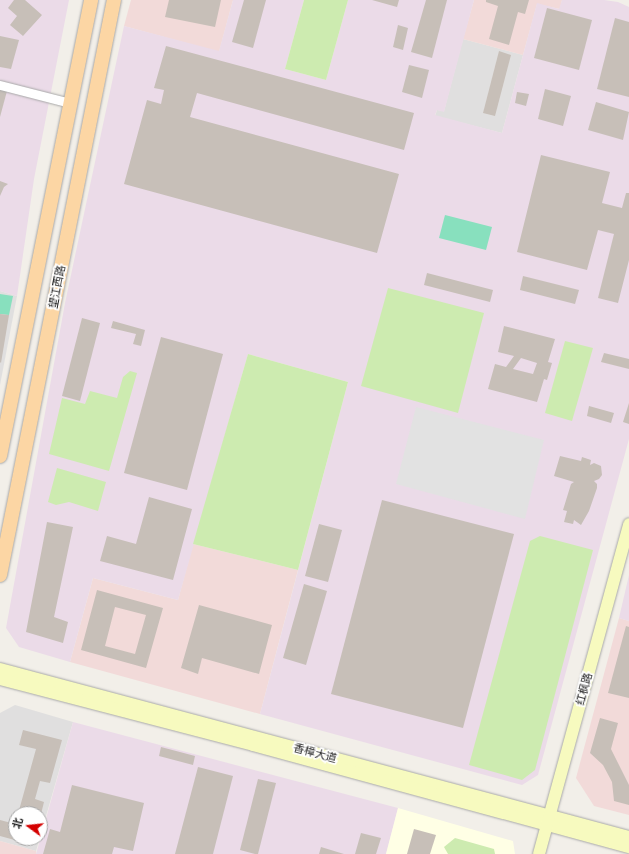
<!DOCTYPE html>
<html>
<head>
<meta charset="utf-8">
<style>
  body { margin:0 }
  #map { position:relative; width:629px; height:854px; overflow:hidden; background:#f2efe9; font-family:"Titillium Web","Noto Sans SC",sans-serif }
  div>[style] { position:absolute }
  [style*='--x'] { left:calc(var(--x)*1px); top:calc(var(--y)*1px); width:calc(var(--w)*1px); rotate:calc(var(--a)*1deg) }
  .residential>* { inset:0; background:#e0dfdf }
  .commercial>* { inset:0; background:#f2dad9 }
  .industrial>* { inset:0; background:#ebdbe8 }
  .education>* { inset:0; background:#ffffe5 }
  .grass>* { inset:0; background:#cdebb0 }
  .pitch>* { inset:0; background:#88e0be }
  .parking>* { inset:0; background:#e2e2e2 }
  .building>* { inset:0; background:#c7bfb8 }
  .roads { filter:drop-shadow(0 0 1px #a9a9a9) drop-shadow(0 0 1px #a9a9a9) }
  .street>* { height:9px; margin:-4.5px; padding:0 4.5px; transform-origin:4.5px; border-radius:4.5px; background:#fff }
  .secondary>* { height:12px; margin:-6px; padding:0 6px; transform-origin:6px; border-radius:6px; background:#f7fabf }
  .primary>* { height:14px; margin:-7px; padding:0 7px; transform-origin:7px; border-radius:7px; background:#fcd6a4 }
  span { translate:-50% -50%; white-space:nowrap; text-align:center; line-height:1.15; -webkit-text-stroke:3.5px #fff; paint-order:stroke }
  .street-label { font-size:11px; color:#222 }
  .north { position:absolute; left:8px; top:806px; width:40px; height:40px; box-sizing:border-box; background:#fff; border:1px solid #a7a7a7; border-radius:50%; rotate:285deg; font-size:11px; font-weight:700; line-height:16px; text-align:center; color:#222 }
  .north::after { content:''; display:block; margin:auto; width:14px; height:18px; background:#d40000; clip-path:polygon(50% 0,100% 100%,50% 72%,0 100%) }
</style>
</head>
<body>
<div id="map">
  <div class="residential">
    <div style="clip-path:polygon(463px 39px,523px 55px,502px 133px,435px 116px,437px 110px,444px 111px)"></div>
    <div style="clip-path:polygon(0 291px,17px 296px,0 385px)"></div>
    <div style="clip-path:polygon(evenodd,15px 705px,73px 722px,36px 851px,0 841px,0 713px,15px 705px,16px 814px,40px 814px,40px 838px,16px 838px,16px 814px)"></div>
  </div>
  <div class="commercial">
    <div style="clip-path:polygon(131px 0,233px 0,219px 52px,124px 26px)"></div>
    <div style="clip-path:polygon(474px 0,562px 0,560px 9px,537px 4px,523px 55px,463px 39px)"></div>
    <div style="clip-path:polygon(193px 544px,298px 570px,260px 714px,70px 662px,93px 578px,178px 600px)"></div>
    <div style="clip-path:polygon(619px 618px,629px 621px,629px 815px,594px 806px,576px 778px)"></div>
    <div style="clip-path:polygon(0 841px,36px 851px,36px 854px,0 854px)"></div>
  </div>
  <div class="industrial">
    <div style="clip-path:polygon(0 0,69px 0,34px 179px,17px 296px,0 291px)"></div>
    <div style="clip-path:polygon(233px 0,304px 0,285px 69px,326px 80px,348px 0,474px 0,444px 112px,437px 110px,435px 115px,502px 133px,537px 3px,559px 9px,562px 0,604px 0,618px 2px,629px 7px,629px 439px,538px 775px,522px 785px,260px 714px,348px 382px,248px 354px,178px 600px,93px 578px,70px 662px,19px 647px,6px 628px,65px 303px,124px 26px,219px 51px)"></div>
    <div style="clip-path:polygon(629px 575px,629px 621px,619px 618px)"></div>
    <div style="clip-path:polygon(73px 722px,398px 808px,386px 854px,36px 854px)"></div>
  </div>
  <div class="education">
    <div style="clip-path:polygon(398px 808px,513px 841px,515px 854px,386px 854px)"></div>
  </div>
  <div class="grass">
    <div style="clip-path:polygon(304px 0,348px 0,326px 80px,285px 69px)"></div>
    <div style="clip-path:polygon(388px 288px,484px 313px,458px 413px,361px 386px)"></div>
    <div style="clip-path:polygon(565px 341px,593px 348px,572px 421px,545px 413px)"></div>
    <div style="clip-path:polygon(248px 354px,348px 382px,298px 570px,193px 544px)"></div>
    <div style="clip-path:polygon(130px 371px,137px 373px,109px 471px,49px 454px,62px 398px,85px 404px,90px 391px,117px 398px,123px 377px)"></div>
    <div style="clip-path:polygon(57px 468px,106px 482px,98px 511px,69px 502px,56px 505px,48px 502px)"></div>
    <div style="clip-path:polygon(540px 536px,593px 550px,535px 770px,522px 780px,469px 765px,530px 541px)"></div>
    <div style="clip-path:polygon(455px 838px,494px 849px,495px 854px,448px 854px,444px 847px)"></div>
  </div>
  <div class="pitch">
    <div style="clip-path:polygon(445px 215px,492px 227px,486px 250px,439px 238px)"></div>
    <div style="clip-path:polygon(0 294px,13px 296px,9px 315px,0 314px)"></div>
  </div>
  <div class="parking">
    <div style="clip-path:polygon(416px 407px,544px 440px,525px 519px,396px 484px)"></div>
  </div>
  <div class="building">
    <div style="clip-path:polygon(14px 0,25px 0,42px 15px,23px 36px,10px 25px,17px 16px,8px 8px)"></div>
    <div style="clip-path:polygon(169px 0,221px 0,215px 27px,165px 17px)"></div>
    <div style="clip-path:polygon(244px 0,266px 0,253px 48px,232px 42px)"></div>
    <div style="clip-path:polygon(372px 0,399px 0,397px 7px)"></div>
    <div style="clip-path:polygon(426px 0,447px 0,432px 58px,411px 52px)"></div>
    <div style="clip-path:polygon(486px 0,529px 0,525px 14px,518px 12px,509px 45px,489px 39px,498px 6px,486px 2px)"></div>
    <div style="clip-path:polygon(547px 8px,592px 20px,579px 70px,534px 58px)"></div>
    <div style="clip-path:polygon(615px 18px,629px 22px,629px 97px,597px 89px)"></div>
    <div style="clip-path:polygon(398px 25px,408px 28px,403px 50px,393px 47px)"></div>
    <div style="clip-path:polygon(0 36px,19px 40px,11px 69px,0 67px)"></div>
    <div style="clip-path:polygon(166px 46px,414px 113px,404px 150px,197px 93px,190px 117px,399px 174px,377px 253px,124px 184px,147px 100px,161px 104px,164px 90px,154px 88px)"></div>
    <div style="clip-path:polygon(499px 51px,511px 55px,495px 116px,483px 113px)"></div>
    <div style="clip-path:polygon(409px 65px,429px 70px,422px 98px,402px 92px)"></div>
    <div style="clip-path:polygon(0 89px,7px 91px,0 117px)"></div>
    <div style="clip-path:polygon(545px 89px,571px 96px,563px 126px,538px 119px)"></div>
    <div style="clip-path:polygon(517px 92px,529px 94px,526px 106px,515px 103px)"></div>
    <div style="clip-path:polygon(596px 102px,629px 112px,623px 140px,588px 130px)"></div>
    <div style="clip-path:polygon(541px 155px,610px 172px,602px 203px,622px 208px,626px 193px,629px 193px,629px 260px,618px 303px,598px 298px,614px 234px,598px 230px,587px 270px,517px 252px)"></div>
    <div style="clip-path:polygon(0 181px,8px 184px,4px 187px,0 196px)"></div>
    <div style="clip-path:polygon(427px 273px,493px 290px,490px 302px,424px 285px)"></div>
    <div style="clip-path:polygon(523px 276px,579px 290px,575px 304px,520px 290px)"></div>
    <div style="clip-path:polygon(0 314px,9px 315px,1px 363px,0 362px)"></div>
    <div style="clip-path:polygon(82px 318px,100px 323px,80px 401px,62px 396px)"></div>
    <div style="clip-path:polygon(113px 321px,145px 330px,141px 346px,133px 344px,136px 334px,111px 328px)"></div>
    <div style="clip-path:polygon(evenodd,504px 326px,555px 339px,548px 362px,552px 363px,547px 380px,544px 379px,537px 402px,488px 389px,495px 364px,506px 367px,514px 356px,498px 352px,504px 326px,521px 358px,537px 363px,533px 374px,513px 369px,521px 358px)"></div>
    <div style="clip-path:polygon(161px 337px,223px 354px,187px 490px,124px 473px)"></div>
    <div style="clip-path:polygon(604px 353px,629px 359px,629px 369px,601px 362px)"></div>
    <div style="clip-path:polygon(629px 403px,629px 424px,623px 422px)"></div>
    <div style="clip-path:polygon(589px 406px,614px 413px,611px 423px,587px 416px)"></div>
    <div style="clip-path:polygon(560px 456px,581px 461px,582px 457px,591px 460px,590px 465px,594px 463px,601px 466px,602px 475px,599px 479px,594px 481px,597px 484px,597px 488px,589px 511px,581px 525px,574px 520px,573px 524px,564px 522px,567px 511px,563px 510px,571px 484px,574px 482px,554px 476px)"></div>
    <div style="clip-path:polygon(149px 497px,192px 509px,173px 580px,100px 561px,107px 536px,136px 544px)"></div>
    <div style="clip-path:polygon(382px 500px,514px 534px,463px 728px,331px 694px)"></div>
    <div style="clip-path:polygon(47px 522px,73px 527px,54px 617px,68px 622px,63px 643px,26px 632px)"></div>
    <div style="clip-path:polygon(319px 524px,342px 530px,328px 582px,305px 576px)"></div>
    <div style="clip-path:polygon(304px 584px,327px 591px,306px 665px,283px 658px)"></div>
    <div style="clip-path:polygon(evenodd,97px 590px,163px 608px,146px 668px,81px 650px,97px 590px,115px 607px,146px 615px,135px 654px,105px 646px,115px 607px)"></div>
    <div style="clip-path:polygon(199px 605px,272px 625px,259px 674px,202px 658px,198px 674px,181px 668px)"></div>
    <div style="clip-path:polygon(626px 626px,629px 627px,629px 698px,608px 693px)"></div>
    <div style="clip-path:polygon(600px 718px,618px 723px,611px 749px,629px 785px,629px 805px,614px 801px,612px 782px,603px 765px,590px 753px)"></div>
    <div style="clip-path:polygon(23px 730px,62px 740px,50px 783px,40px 781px,35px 799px,44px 802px,41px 814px,18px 814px,36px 749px,19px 745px)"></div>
    <div style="clip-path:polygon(161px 747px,195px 756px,193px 765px,159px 756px)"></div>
    <div style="clip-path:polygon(198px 767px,233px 776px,213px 854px,175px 854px)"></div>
    <div style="clip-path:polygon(258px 779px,276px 783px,258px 854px,255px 854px,240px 850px)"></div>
    <div style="clip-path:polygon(72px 785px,144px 803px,133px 851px,114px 847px,112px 854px,43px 854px,50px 829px,60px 832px)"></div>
    <div style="clip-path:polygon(0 820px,15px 824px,16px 821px,16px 838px,35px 838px,33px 845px,0 836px)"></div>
    <div style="clip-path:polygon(414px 829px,436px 835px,430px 854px,407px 854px)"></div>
    <div style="clip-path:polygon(361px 833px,381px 838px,376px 854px,355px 854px)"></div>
    <div style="clip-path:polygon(321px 847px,344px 854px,319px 854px)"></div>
  </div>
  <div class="roads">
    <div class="street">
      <div style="--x:0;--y:85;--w:72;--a:14.4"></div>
    </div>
    <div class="secondary">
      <div style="--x:0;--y:669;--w:651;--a:14.95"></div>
      <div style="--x:0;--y:679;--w:261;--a:14.6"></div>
      <div style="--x:253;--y:745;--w:390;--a:15.2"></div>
      <div style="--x:539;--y:854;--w:342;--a:-74.7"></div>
    </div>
    <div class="primary">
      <div style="--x:0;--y:456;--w:465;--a:-78.7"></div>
      <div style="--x:0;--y:575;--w:586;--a:-78.79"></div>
    </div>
  </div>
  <div class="street-label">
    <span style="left:57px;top:287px;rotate:-79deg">望江西路</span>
    <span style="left:584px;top:689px;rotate:-75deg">红枫路</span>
    <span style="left:315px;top:753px;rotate:15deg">香樟大道</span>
  </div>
  <div class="north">北</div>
</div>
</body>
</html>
